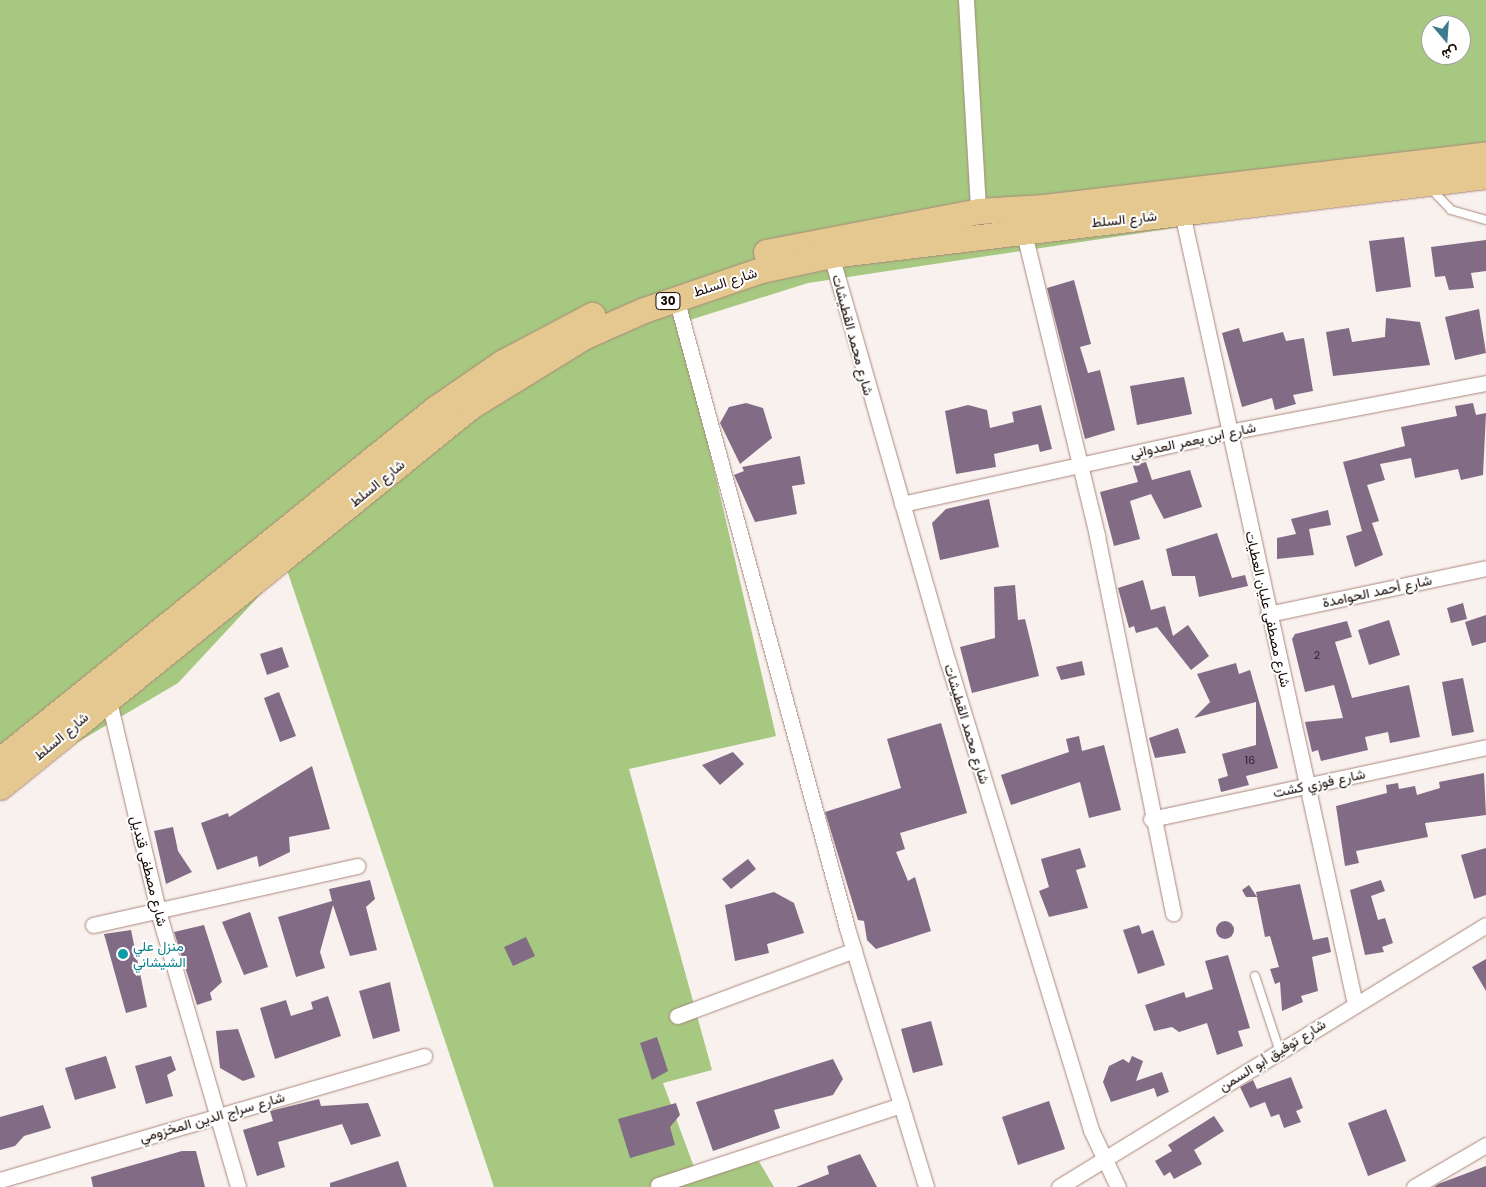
<!DOCTYPE html>
<html>
<head>
<meta charset="utf-8">
<style>
  body { margin:0 }
  #map { position:relative; width:1486px; height:1187px; overflow:hidden; background:#f9f1ee; font-family:Poppins,Vazirmatn,sans-serif }
  div>[style] { position:absolute }
  [style*='--x'] { left:calc(var(--x)*1px); top:calc(var(--y)*1px); width:calc(var(--w)*1px); rotate:calc(var(--a)*1deg) }
  .forest>* { inset:0; background:#a6c880 }
  .building>* { inset:0; background:#826b85 }
  .round { border-radius:50% }
  .roads { filter:drop-shadow(0 0 1px #aa877a) drop-shadow(0 0 1px #aa877a) }
  .lane>* { height:8px; margin:-4px; padding:0 4px; transform-origin:4px; border-radius:4px; background:#fff }
  .street>* { height:15px; margin:-7.5px; padding:0 7.5px; transform-origin:7.5px; border-radius:7.5px; background:#fff }
  .primary>* { height:25px; margin:-12.5px; padding:0 12.5px; transform-origin:12.5px; border-radius:12.5px; background:#e4c88f }
  .dots>* { width:14px; height:14px; translate:-50% -50%; box-sizing:border-box; border:2px solid #fff; border-radius:50% }
  span { translate:-50% -50%; white-space:nowrap; text-align:center; line-height:1.15; -webkit-text-stroke:4px #fff; paint-order:stroke }
  .number-label { font-size:11px; color:#302225 }
  .number-label span { -webkit-text-stroke-width:0 }
  .shield-label span { padding:1px 4px; background:#fff; border:1px solid; border-radius:4px; -webkit-text-stroke-width:0 }
  .shield-label { font-size:12px; color:#150905; font-weight:700 }
  .street-label { font-size:14px; color:#150905 }
  .culture-label { font-size:14px; color:#0d838f }
  .left { translate:0 -50%; text-align:left }
  .north { position:absolute; left:1421px; top:15px; width:50px; height:50px; box-sizing:border-box; background:#fff; border:1px solid #a19d9b; border-radius:50%; rotate:162deg; font-size:14px; font-weight:700; line-height:20px; text-align:center; color:#150905 }
  .north::after { content:''; display:block; margin:auto; width:18px; height:22px; background:#3d7c90; clip-path:polygon(50% 0,100% 100%,50% 72%,0 100%) }
</style>
</head>
<body>
<div id="map">
  <div class="forest">
    <div style="clip-path:polygon(evenodd,0 0,1486px 0,1486px 181px,808px 283px,680px 323px,776px 736px,629px 769px,712px 1070px,663px 1083px,698px 1178px,754px 1153px,774px 1187px,494px 1187px,286px 567px,178px 683px,0 788px,0 0,1431px 25px,1461px 25px,1461px 55px,1431px 55px,1431px 25px)"></div>
  </div>
  <div class="building">
    <div style="clip-path:polygon(1404px 237px,1411px 287px,1376px 292px,1369px 241px)"></div>
    <div style="clip-path:polygon(1486px 240px,1486px 271px,1471px 273px,1474px 288px,1449px 290px,1445px 276px,1435px 277px,1431px 247px)"></div>
    <div style="clip-path:polygon(1074px 280px,1091px 344px,1080px 347px,1088px 373px,1100px 370px,1115px 430px,1085px 439px,1047px 288px)"></div>
    <div style="clip-path:polygon(1479px 309px,1486px 353px,1455px 360px,1445px 317px)"></div>
    <div style="clip-path:polygon(1386px 318px,1420px 322px,1430px 365px,1333px 376px,1326px 332px,1349px 328px,1352px 342px,1385px 337px)"></div>
    <div style="clip-path:polygon(1239px 328px,1243px 342px,1283px 332px,1286px 341px,1304px 338px,1313px 391px,1293px 395px,1296px 404px,1275px 410px,1272px 398px,1242px 407px,1222px 333px)"></div>
    <div style="clip-path:polygon(1184px 377px,1192px 414px,1137px 425px,1130px 386px)"></div>
    <div style="clip-path:polygon(746px 403px,763px 408px,772px 438px,740px 464px,720px 423px,729px 407px)"></div>
    <div style="clip-path:polygon(1473px 403px,1476px 415px,1486px 413px,1483px 475px,1461px 480px,1458px 469px,1415px 478px,1411px 458px,1380px 464px,1385px 480px,1367px 485px,1379px 521px,1372px 523px,1383px 555px,1355px 567px,1346px 536px,1362px 531px,1343px 462px,1405px 446px,1401px 427px,1457px 416px,1455px 406px)"></div>
    <div style="clip-path:polygon(968px 405px,987px 410px,990px 428px,1014px 422px,1012px 412px,1041px 405px,1052px 449px,1040px 452px,1038px 444px,994px 454px,996px 467px,956px 474px,945px 411px)"></div>
    <div style="clip-path:polygon(800px 456px,805px 484px,792px 486px,797px 514px,755px 522px,734px 475px,744px 471px,742px 467px)"></div>
    <div style="clip-path:polygon(1146px 462px,1152px 480px,1190px 470px,1202px 507px,1164px 519px,1151px 494px,1130px 501px,1140px 539px,1114px 546px,1100px 492px,1138px 482px,1133px 466px)"></div>
    <div style="clip-path:polygon(989px 499px,999px 547px,940px 560px,932px 523px,946px 509px)"></div>
    <div style="clip-path:polygon(1328px 510px,1331px 525px,1309px 529px,1314px 555px,1277px 559px,1277px 538px,1296px 534px,1291px 519px)"></div>
    <div style="clip-path:polygon(1217px 533px,1232px 578px,1245px 575px,1248px 586px,1199px 597px,1195px 576px,1172px 576px,1166px 549px)"></div>
    <div style="clip-path:polygon(1143px 580px,1151px 610px,1165px 606px,1173px 636px,1188px 625px,1209px 656px,1191px 670px,1157px 627px,1136px 633px,1134px 626px,1129px 628px,1118px 588px)"></div>
    <div style="clip-path:polygon(1015px 585px,1018px 620px,1025px 619px,1039px 676px,972px 693px,960px 647px,995px 638px,994px 587px)"></div>
    <div style="clip-path:polygon(1463px 603px,1467px 619px,1451px 623px,1447px 608px)"></div>
    <div style="clip-path:polygon(1486px 615px,1486px 642px,1472px 646px,1465px 622px)"></div>
    <div style="clip-path:polygon(1389px 620px,1400px 655px,1369px 665px,1358px 630px)"></div>
    <div style="clip-path:polygon(1347px 621px,1352px 637px,1335px 642px,1352px 698px,1409px 685px,1420px 737px,1390px 743px,1388px 732px,1365px 737px,1368px 750px,1321px 761px,1318px 750px,1312px 752px,1305px 722px,1343px 718px,1334px 685px,1305px 692px,1292px 639px,1295px 634px)"></div>
    <div style="clip-path:polygon(282px 647px,289px 667px,267px 675px,260px 654px)"></div>
    <div style="clip-path:polygon(1082px 661px,1085px 675px,1061px 680px,1056px 667px)"></div>
    <div style="clip-path:polygon(1236px 663px,1239px 674px,1250px 670px,1278px 768px,1246px 776px,1249px 785px,1221px 792px,1218px 779px,1228px 776px,1222px 754px,1256px 745px,1256px 702px,1194px 718px,1210px 702px,1197px 674px)"></div>
    <div style="clip-path:polygon(1463px 678px,1474px 732px,1452px 736px,1442px 682px)"></div>
    <div style="clip-path:polygon(279px 692px,296px 736px,280px 742px,264px 698px)"></div>
    <div style="clip-path:polygon(941px 723px,967px 813px,900px 833px,905px 849px,896px 852px,908px 881px,915px 877px,931px 931px,876px 949px,867px 940px,864px 921px,858px 920px,825px 812px,901px 788px,887px 739px)"></div>
    <div style="clip-path:polygon(1178px 728px,1186px 753px,1155px 758px,1149px 738px)"></div>
    <div style="clip-path:polygon(1079px 736px,1082px 751px,1104px 745px,1121px 810px,1089px 818px,1080px 782px,1011px 805px,1001px 775px,1069px 752px,1066px 739px)"></div>
    <div style="clip-path:polygon(733px 752px,744px 764px,720px 785px,702px 765px)"></div>
    <div style="clip-path:polygon(312px 766px,330px 829px,289px 837px,290px 852px,259px 867px,257px 856px,217px 870px,201px 823px,228px 813px,229px 817px)"></div>
    <div style="clip-path:polygon(1484px 773px,1486px 815px,1425px 823px,1428px 837px,1356px 851px,1359px 863px,1345px 866px,1336px 806px,1387px 793px,1386px 785px,1398px 783px,1399px 789px,1415px 786px,1417px 795px,1440px 788px,1439px 782px)"></div>
    <div style="clip-path:polygon(173px 827px,178px 851px,192px 872px,166px 884px,154px 831px)"></div>
    <div style="clip-path:polygon(1080px 848px,1086px 867px,1076px 870px,1088px 908px,1049px 917px,1039px 891px,1049px 887px,1041px 859px)"></div>
    <div style="clip-path:polygon(1486px 848px,1486px 895px,1474px 899px,1461px 855px)"></div>
    <div style="clip-path:polygon(748px 859px,756px 869px,731px 889px,722px 879px)"></div>
    <div style="clip-path:polygon(370px 880px,375px 899px,366px 907px,377px 950px,350px 956px,333px 905px,320px 952px,325px 968px,296px 977px,278px 917px,332px 901px,329px 889px)"></div>
    <div style="clip-path:polygon(1381px 880px,1385px 891px,1371px 896px,1378px 920px,1385px 918px,1393px 943px,1382px 947px,1384px 952px,1365px 955px,1350px 890px)"></div>
    <div style="clip-path:polygon(1300px 884px,1313px 940px,1328px 937px,1331px 952px,1312px 957px,1318px 991px,1301px 996px,1303px 1002px,1282px 1011px,1280px 982px,1275px 984px,1270px 969px,1279px 967px,1270px 936px,1265px 937px,1257px 897px,1246px 897px,1242px 890px,1249px 885px,1257px 897px,1256px 892px)"></div>
    <div style="clip-path:polygon(774px 892px,794px 903px,804px 933px,767px 944px,769px 953px,735px 961px,725px 905px)"></div>
    <div style="clip-path:polygon(250px 912px,268px 967px,244px 975px,222px 922px)"></div>
    <div class="round" style="left:1216px;top:921px;width:18px;height:18px"></div>
    <div style="clip-path:polygon(204px 925px,222px 982px,210px 993px,212px 1000px,197px 1005px,174px 932px)"></div>
    <div style="clip-path:polygon(1139px 925px,1142px 934px,1153px 930px,1165px 965px,1138px 974px,1123px 930px)"></div>
    <div style="clip-path:polygon(131px 930px,147px 1007px,126px 1013px,104px 934px)"></div>
    <div style="clip-path:polygon(526px 937px,535px 956px,513px 966px,504px 947px)"></div>
    <div style="clip-path:polygon(1228px 955px,1250px 1028px,1238px 1031px,1243px 1046px,1217px 1055px,1207px 1023px,1179px 1032px,1172px 1027px,1154px 1031px,1145px 1005px,1184px 992px,1186px 998px,1213px 989px,1205px 961px)"></div>
    <div style="clip-path:polygon(1486px 959px,1486px 991px,1472px 967px)"></div>
    <div style="clip-path:polygon(390px 982px,400px 1031px,373px 1039px,359px 991px)"></div>
    <div style="clip-path:polygon(328px 996px,341px 1036px,275px 1059px,260px 1008px,286px 1000px,291px 1016px,313px 1009px,311px 1002px)"></div>
    <div style="clip-path:polygon(931px 1021px,943px 1065px,913px 1073px,901px 1029px)"></div>
    <div style="clip-path:polygon(238px 1029px,255px 1077px,243px 1081px,220px 1068px,216px 1031px)"></div>
    <div style="clip-path:polygon(657px 1037px,668px 1071px,652px 1080px,640px 1043px)"></div>
    <div style="clip-path:polygon(106px 1056px,116px 1088px,75px 1100px,65px 1068px)"></div>
    <div style="clip-path:polygon(171px 1056px,176px 1070px,167px 1075px,173px 1096px,146px 1104px,135px 1066px)"></div>
    <div style="clip-path:polygon(1132px 1056px,1143px 1061px,1136px 1081px,1162px 1072px,1169px 1092px,1157px 1097px,1154px 1088px,1111px 1102px,1103px 1082px,1109px 1066px,1123px 1059px,1129px 1063px)"></div>
    <div style="clip-path:polygon(833px 1059px,843px 1079px,833px 1095px,774px 1110px,780px 1128px,713px 1151px,696px 1102px)"></div>
    <div style="clip-path:polygon(1291px 1077px,1303px 1108px,1296px 1111px,1301px 1122px,1284px 1128px,1279px 1114px,1271px 1117px,1265px 1102px,1250px 1108px,1240px 1087px,1253px 1080px,1257px 1089px)"></div>
    <div style="clip-path:polygon(319px 1099px,321px 1106px,368px 1103px,381px 1136px,351px 1145px,342px 1124px,278px 1142px,285px 1167px,257px 1176px,243px 1130px,273px 1121px,270px 1111px)"></div>
    <div style="clip-path:polygon(1049px 1101px,1065px 1149px,1018px 1165px,1002px 1117px)"></div>
    <div style="clip-path:polygon(676px 1103px,680px 1115px,670px 1127px,675px 1145px,630px 1158px,618px 1119px)"></div>
    <div style="clip-path:polygon(43px 1105px,51px 1128px,24px 1136px,15px 1146px,0 1150px,0 1117px)"></div>
    <div style="clip-path:polygon(1386px 1109px,1406px 1161px,1368px 1176px,1348px 1123px)"></div>
    <div style="clip-path:polygon(1214px 1116px,1224px 1131px,1194px 1150px,1202px 1164px,1174px 1179px,1170px 1172px,1164px 1176px,1155px 1161px,1172px 1151px,1168px 1145px)"></div>
    <div style="clip-path:polygon(182px 1151px,196px 1151px,205px 1187px,93px 1187px,91px 1177px)"></div>
    <div style="clip-path:polygon(860px 1154px,877px 1187px,796px 1187px,829px 1174px,827px 1166px)"></div>
    <div style="clip-path:polygon(398px 1161px,407px 1187px,330px 1187px,330px 1183px)"></div>
    <div style="clip-path:polygon(1486px 1166px,1486px 1187px,1434px 1187px,1438px 1184px)"></div>
  </div>
  <div class="roads">
    <div class="lane">
      <div style="--x:1430;--y:188;--w:30;--a:46"></div>
      <div style="--x:1451;--y:210;--w:36;--a:16"></div>
      <div style="--x:1255;--y:976;--w:77;--a:71.8"></div>
    </div>
    <div class="street">
      <div style="--x:966;--y:0;--w:211;--a:86.7"></div>
      <div style="--x:1182;--y:213;--w:810;--a:77.66"></div>
      <div style="--x:1023;--y:229;--w:316;--a:76.4"></div>
      <div style="--x:1097;--y:536;--w:385;--a:78.6"></div>
      <div style="--x:831;--y:255;--w:423;--a:74"></div>
      <div style="--x:948;--y:662;--w:489;--a:73"></div>
      <div style="--x:1091;--y:1130;--w:63;--a:64.7"></div>
      <div style="--x:676;--y:298;--w:653;--a:74.81"></div>
      <div style="--x:847;--y:928;--w:271;--a:73"></div>
      <div style="--x:902;--y:504;--w:335;--a:-12.4"></div>
      <div style="--x:1229;--y:432;--w:262;--a:-10.8"></div>
      <div style="--x:1268;--y:614;--w:223;--a:-11.9"></div>
      <div style="--x:108;--y:697;--w:220;--a:76.8"></div>
      <div style="--x:158;--y:911;--w:287;--a:73.8"></div>
      <div style="--x:1151;--y:819;--w:343;--a:-12.1"></div>
      <div style="--x:93;--y:925;--w:271;--a:-12.6"></div>
      <div style="--x:677;--y:1016;--w:189;--a:-20.4"></div>
      <div style="--x:0;--y:1180;--w:442;--a:-16.3"></div>
      <div style="--x:658;--y:1185;--w:256;--a:-18.2"></div>
      <div style="--x:1059;--y:1187;--w:501;--a:-31.53"></div>
      <div style="--x:1414;--y:1187;--w:83;--a:-30.3"></div>
    </div>
    <div class="primary">
      <div style="--x:766;--y:252;--w:216;--a:-10.9"></div>
      <div style="--x:978;--y:211;--w:66;--a:-3.5"></div>
      <div style="--x:1044;--y:207;--w:445;--a:-6.8"></div>
      <div style="--x:0;--y:760;--w:560;--a:-38.92"></div>
      <div style="--x:436;--y:408;--w:81;--a:-34.5"></div>
      <div style="--x:503;--y:362;--w:101;--a:-27.8"></div>
      <div style="--x:0;--y:787;--w:606;--a:-38.97"></div>
      <div style="--x:471;--y:406;--w:134;--a:-31.6"></div>
      <div style="--x:585;--y:336;--w:64;--a:-23.8"></div>
      <div style="--x:644;--y:310;--w:124;--a:-18.9"></div>
      <div style="--x:761;--y:270;--w:72;--a:-12.1"></div>
      <div style="--x:831;--y:255;--w:660;--a:-6.88"></div>
    </div>
  </div>
  <div class="dots">
    <div style="left:123px;top:954px;background:#0f9aa8"></div>
  </div>
  <div class="number-label">
    <span style="left:1317px;top:655px">2</span>
    <span style="left:1250px;top:760px">16</span>
  </div>
  <div class="shield-label">
    <span style="left:668px;top:301px">30</span>
  </div>
  <div class="street-label">
    <span style="left:1124px;top:219px;rotate:-6deg">شارع السلط</span>
    <span style="left:725px;top:282px;rotate:-18deg">شارع السلط</span>
    <span style="left:853px;top:335px;rotate:75deg">شارع محمد القطيشات</span>
    <span style="left:1193px;top:440px;rotate:-12deg">شارع ابن يعمر العدواني</span>
    <span style="left:377px;top:483px;rotate:-39deg">شارع السلط</span>
    <span style="left:1377px;top:591px;rotate:-12deg">شارع أحمد الحوامدة</span>
    <span style="left:1268px;top:609px;rotate:77deg">شارع مصطفى عليان العطيات</span>
    <span style="left:967px;top:724px;rotate:73deg">شارع محمد القطيشات</span>
    <span style="left:61px;top:736px;rotate:-40deg">شارع السلط</span>
    <span style="left:1319px;top:783px;rotate:-12deg">شارع فوزي كشت</span>
    <span style="left:149px;top:871px;rotate:76deg">شارع مصطفى قنديل</span>
    <span style="left:1272px;top:1055px;rotate:-32deg">شارع توفيق أبو السمن</span>
    <span style="left:212px;top:1117px;rotate:-16deg">شارع سراج الدين المخزومي</span>
  </div>
  <div class="culture-label">
    <span class="left" style="left:133px;top:954px">منزل علي<br>الشيشاني</span>
  </div>
  <div class="north">ش</div>
</div>
</body>
</html>
